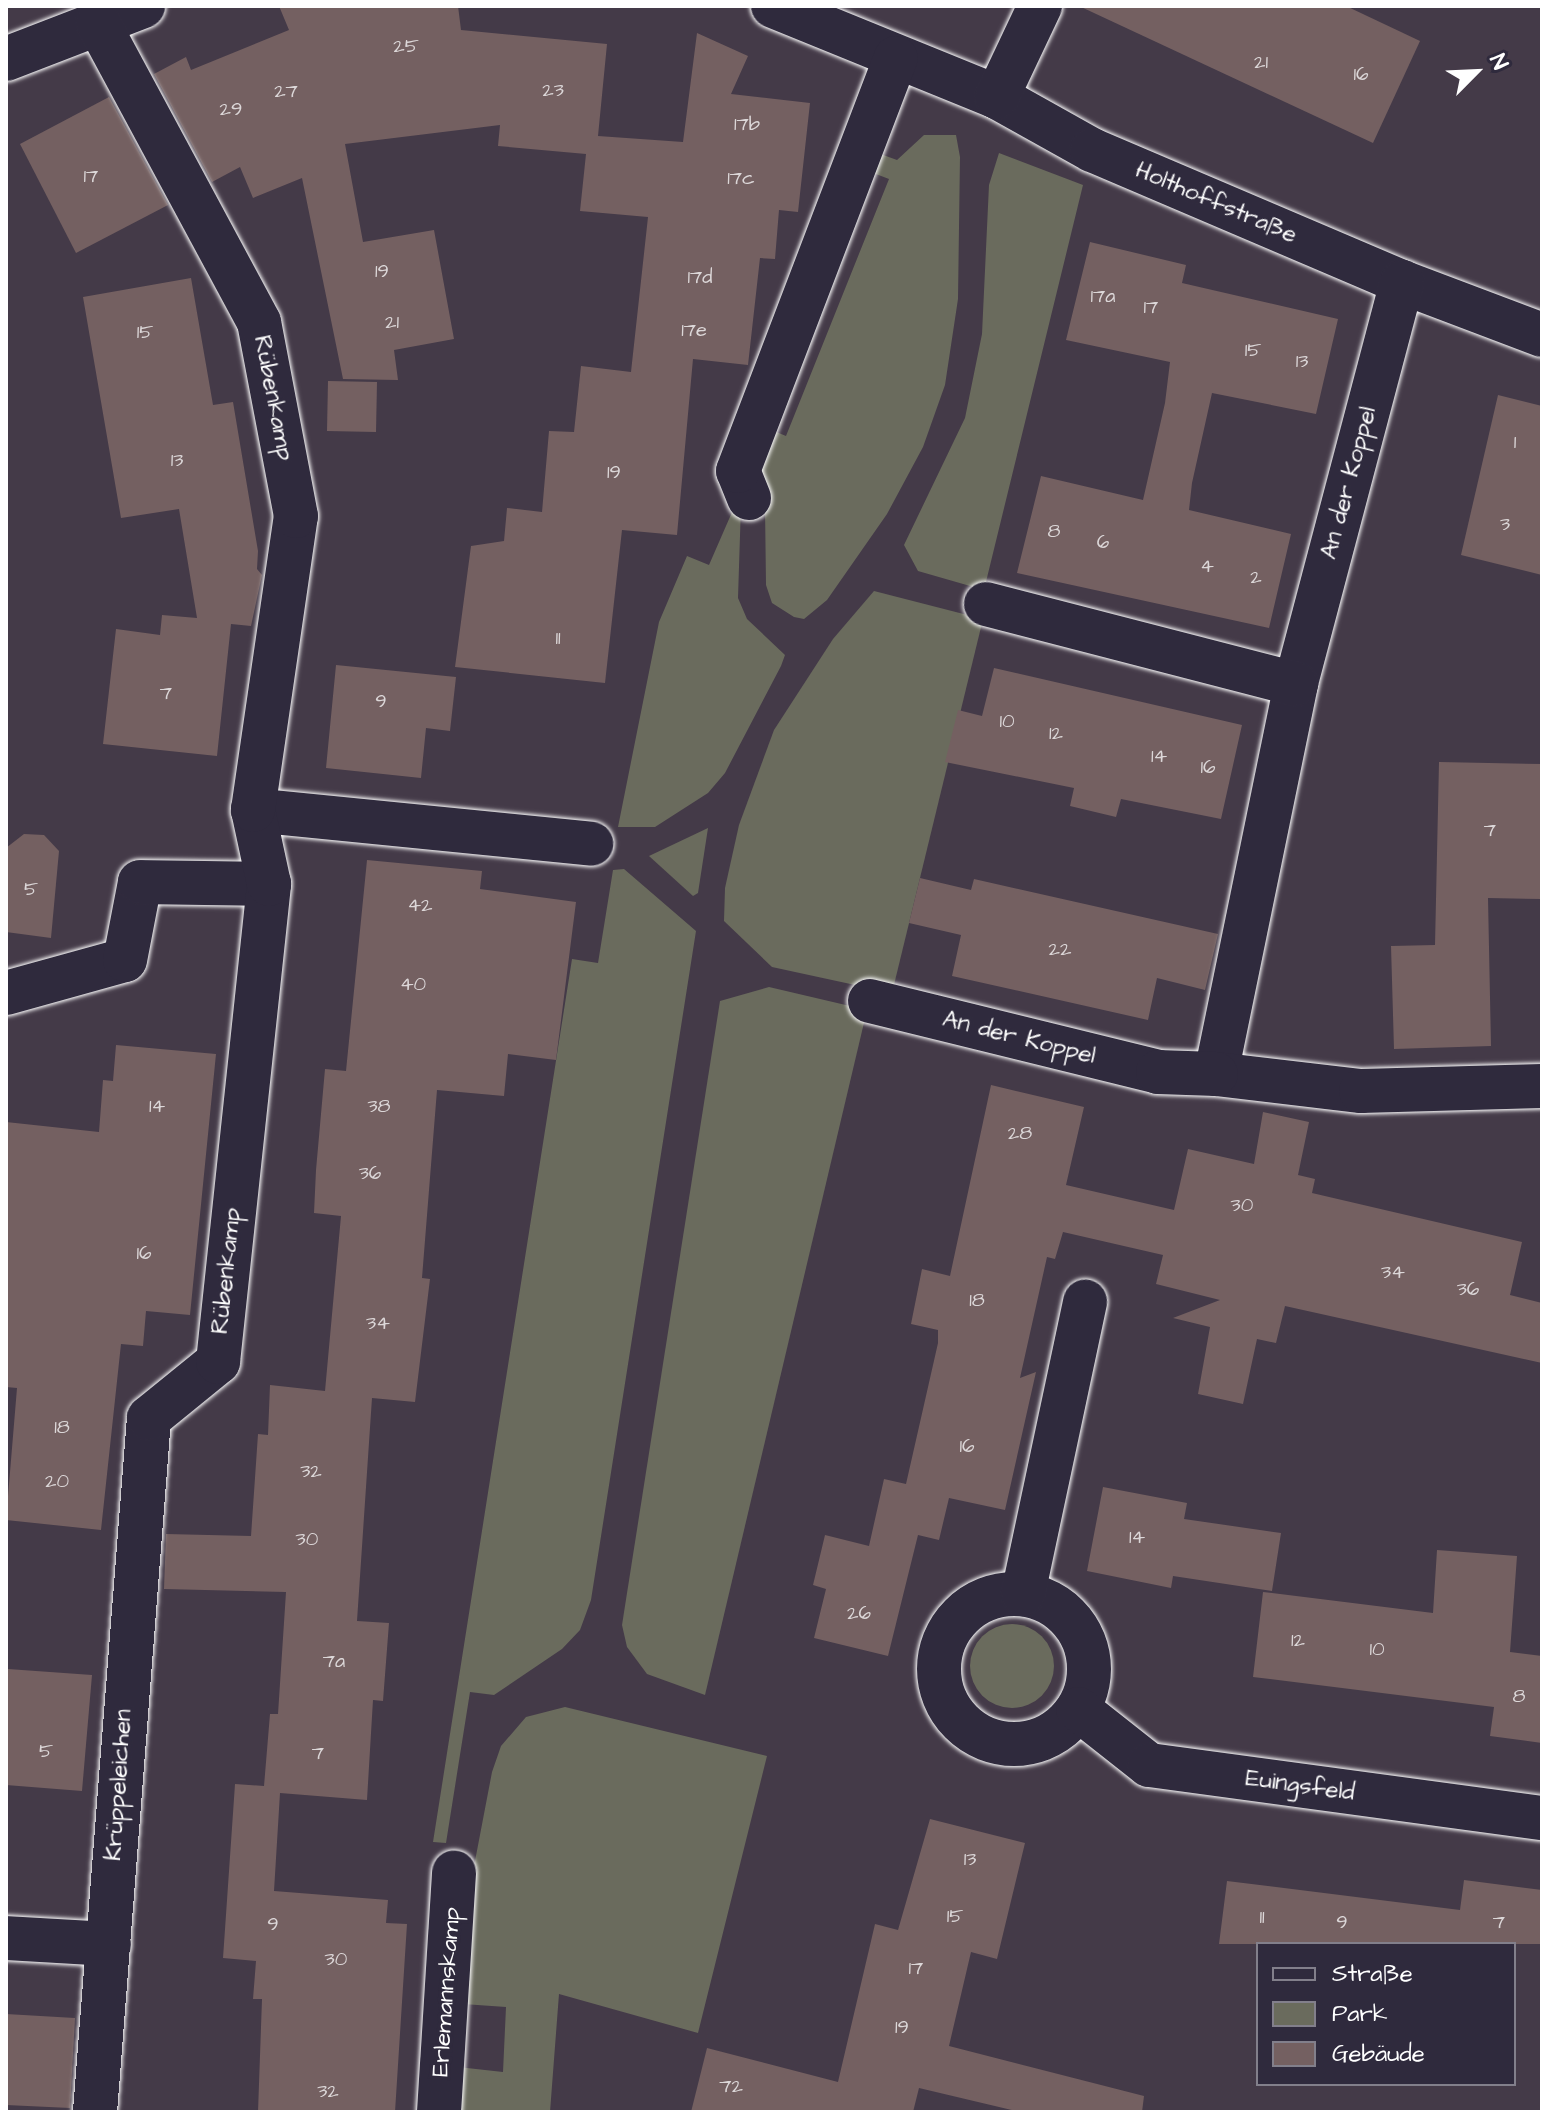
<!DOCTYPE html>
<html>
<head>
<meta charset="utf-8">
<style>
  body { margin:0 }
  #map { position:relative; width:1548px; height:2118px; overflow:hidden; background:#443a48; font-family:"Architects Daughter",sans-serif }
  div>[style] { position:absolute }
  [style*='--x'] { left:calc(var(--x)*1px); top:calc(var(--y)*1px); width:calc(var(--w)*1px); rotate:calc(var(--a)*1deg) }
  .green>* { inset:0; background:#6a6b5d }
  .round { border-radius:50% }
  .building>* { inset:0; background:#746061 }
  .roads { filter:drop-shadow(0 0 2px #fff) drop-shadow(0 0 2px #fff) }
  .minor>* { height:44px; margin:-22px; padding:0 22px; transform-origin:22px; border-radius:22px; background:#2f2a3d }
  .minor>.ring { margin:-22px; padding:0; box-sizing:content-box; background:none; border:44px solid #2f2a3d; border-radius:50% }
  span { translate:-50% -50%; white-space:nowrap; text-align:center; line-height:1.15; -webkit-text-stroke:7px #2f2a3d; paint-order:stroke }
  .number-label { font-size:20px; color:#dcd7d8 }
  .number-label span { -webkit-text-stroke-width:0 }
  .street-label { font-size:24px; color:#fff }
  .frame { position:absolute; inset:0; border:8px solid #fff; pointer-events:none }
  .legend { position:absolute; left:1256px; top:1942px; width:260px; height:144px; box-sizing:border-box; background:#2f2a3d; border:2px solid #827f8b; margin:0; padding:10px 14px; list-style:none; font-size:24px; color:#fff }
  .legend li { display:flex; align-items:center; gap:16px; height:40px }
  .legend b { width:40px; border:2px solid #827f8b }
  .north { position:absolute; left:1436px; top:32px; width:80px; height:80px; -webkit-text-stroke:6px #2f2a3d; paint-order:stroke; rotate:66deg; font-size:22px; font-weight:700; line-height:32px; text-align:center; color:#fff }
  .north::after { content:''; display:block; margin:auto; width:28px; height:36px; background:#fff; clip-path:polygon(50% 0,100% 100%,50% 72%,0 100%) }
</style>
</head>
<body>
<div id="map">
  <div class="green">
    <div style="clip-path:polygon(924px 135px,956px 135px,960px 157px,958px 299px,945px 385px,923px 447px,887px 514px,827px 600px,804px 619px,794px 617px,772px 603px,766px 585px,765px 508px,750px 477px,769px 429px,786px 436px,889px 179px,868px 171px,875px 152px,897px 160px)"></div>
    <div style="clip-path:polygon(999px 153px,1083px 185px,984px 590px,918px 571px,904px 545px,965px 418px,982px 334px,989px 185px)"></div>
    <div style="clip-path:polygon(736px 503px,741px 505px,738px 598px,747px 619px,785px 655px,781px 666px,725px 773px,708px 793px,655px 827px,618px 827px,659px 622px,687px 556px,709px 565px)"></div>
    <div style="clip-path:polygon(874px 591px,983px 619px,892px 993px,772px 967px,724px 921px,725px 888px,739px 825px,774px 730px,833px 639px)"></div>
    <div style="clip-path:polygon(708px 828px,698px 893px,693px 896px,649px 856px)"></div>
    <div style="clip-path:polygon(624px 869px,696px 931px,591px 1600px,580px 1630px,562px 1649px,494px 1695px,470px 1692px,446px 1843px,433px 1842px,572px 959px,598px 963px,613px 870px)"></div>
    <div style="clip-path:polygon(769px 987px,867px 1010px,705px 1695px,647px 1674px,627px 1647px,622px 1625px,720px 1001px)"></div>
    <div class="round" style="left:970px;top:1624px;width:84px;height:84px"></div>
    <div style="clip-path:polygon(565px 1707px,767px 1756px,698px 2033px,559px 1994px,550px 2112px,455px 2112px,458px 2067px,503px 2072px,506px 2007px,463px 2004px,471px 1882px,492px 1772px,501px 1746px,526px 1717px)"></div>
  </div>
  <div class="building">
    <div style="clip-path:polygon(279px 6px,458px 6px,461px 30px,607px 44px,598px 136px,683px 142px,697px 33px,748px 56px,731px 94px,810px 103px,798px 212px,779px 210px,775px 259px,760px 258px,748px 365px,693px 359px,677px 535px,622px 530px,605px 683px,455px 667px,471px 546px,504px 541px,507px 508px,542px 512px,549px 431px,574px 432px,581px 366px,631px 372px,648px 217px,580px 211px,586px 154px,498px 146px,500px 125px,345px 144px,363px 242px,434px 230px,454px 339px,394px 350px,398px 380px,343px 379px,302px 178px,253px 198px,240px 167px,212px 182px,154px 74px,186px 57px,191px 70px,289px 30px)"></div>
    <div style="clip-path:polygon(1079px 6px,1346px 6px,1420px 41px,1373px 143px)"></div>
    <div style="clip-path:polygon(109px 97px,168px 205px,76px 253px,20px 144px)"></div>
    <div style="clip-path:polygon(1090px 242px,1186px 265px,1182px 283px,1338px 319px,1316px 414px,1212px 393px,1192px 483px,1189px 510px,1291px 534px,1269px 628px,1017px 573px,1041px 476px,1143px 500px,1165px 403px,1170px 362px,1066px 340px)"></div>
    <div style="clip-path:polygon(191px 278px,213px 405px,233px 402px,258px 551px,257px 569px,262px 575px,251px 626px,231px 624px,217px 756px,103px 744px,116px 629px,160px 635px,162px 615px,197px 618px,179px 509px,121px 518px,83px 297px)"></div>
    <div style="clip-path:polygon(328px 381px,377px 382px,376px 432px,327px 431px)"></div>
    <div style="clip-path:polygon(1498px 395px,1542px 406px,1542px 575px,1461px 555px)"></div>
    <div style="clip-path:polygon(336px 665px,456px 677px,450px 731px,426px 728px,421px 778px,326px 768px)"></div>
    <div style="clip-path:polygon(994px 668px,1242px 725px,1221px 819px,1121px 799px,1116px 817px,1070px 806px,1074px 788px,945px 762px,958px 710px,982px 716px)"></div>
    <div style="clip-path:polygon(1439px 762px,1542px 764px,1542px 899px,1488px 898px,1491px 1046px,1394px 1049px,1391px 946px,1435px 945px)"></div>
    <div style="clip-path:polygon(24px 834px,44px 835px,59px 851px,51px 938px,6px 932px,6px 848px)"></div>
    <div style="clip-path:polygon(367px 860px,482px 871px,480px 889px,576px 902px,556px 1060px,508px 1054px,504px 1096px,437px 1090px,422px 1278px,430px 1279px,415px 1402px,372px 1398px,357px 1621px,389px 1623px,383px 1701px,373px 1700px,367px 1800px,280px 1793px,274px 1891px,388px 1900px,386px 1923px,407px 1924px,395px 2112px,258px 2112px,262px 1999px,253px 1999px,256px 1961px,223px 1958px,235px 1784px,264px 1786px,270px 1714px,278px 1714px,286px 1592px,164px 1589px,166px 1534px,251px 1536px,258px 1434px,268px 1435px,270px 1385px,325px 1391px,341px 1216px,314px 1213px,316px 1170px,325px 1069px,346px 1071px)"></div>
    <div style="clip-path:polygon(920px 878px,971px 890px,974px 879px,1218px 934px,1205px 990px,1157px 978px,1148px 1020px,952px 976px,961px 935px,909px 923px)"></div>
    <div style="clip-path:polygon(116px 1045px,216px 1054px,190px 1315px,146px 1311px,143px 1346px,121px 1344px,101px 1530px,6px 1520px,17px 1388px,6px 1387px,6px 1122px,99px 1132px,103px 1080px,113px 1081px)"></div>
    <div style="clip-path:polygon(991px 1085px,1084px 1107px,1066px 1185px,1174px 1210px,1188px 1149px,1254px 1164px,1263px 1112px,1309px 1122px,1298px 1175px,1315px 1179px,1312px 1193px,1522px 1242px,1510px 1295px,1542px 1303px,1542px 1363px,1285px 1306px,1276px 1343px,1257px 1339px,1243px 1404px,1198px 1394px,1210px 1327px,1173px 1318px,1220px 1300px,1156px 1284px,1163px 1255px,1063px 1232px,1055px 1259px,1047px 1257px,1020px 1378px,1036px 1372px,1005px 1510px,949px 1498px,939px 1540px,918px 1535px,888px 1656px,814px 1638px,826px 1589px,813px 1585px,825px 1535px,869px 1546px,884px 1479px,906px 1484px,938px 1343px,938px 1330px,911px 1324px,922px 1269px,950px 1276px)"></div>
    <div style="clip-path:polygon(1103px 1487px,1187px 1503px,1184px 1519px,1281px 1533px,1272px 1591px,1173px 1576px,1171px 1588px,1087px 1571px)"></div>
    <div style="clip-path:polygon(1437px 1550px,1517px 1556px,1510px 1652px,1542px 1656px,1542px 1743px,1490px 1736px,1494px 1707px,1253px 1677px,1263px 1592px,1433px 1613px)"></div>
    <div style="clip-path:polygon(8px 1669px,92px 1675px,82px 1791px,6px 1785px)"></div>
    <div style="clip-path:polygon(930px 1819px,1025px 1843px,997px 1959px,971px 1952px,949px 2046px,1144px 2096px,1142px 2112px,1020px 2112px,919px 2088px,913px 2112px,691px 2112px,707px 2048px,838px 2082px,875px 1924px,898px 1930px)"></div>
    <div style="clip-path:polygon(1464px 1880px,1542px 1890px,1542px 1944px,1219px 1944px,1227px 1881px,1460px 1910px)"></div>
    <div style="clip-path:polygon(6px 2014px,75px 2018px,70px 2108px,6px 2105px)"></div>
  </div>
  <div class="roads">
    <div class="minor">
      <div style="--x:773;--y:6;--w:242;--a:22.1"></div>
      <div style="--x:997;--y:97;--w:109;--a:29.2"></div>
      <div style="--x:1092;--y:150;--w:337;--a:23.1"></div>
      <div style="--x:1402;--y:282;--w:150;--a:20.7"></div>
      <div style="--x:6;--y:59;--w:147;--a:-21.1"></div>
      <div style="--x:997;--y:97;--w:101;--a:-64.7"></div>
      <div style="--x:1402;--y:282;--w:416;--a:104.8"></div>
      <div style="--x:1296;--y:684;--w:398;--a:101.6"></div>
      <div style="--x:1216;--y:1074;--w:146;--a:6.7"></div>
      <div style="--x:1361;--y:1091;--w:181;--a:-1.6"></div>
      <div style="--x:749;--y:498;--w:29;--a:-112"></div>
      <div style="--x:738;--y:471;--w:442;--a:-69.1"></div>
      <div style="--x:986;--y:604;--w:320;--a:14.5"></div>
      <div style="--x:253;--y:810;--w:340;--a:5.7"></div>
      <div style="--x:6;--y:993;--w:123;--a:-15.5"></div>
      <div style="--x:125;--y:960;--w:79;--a:-79.1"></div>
      <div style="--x:140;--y:882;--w:129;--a:0.9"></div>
      <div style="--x:870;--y:1001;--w:297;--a:13.8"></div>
      <div style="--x:1158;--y:1072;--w:58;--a:2"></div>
      <div class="ring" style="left:939px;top:1594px;width:106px;height:106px"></div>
      <div style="--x:1023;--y:1594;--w:299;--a:-78"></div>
      <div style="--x:1078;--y:1709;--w:90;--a:38.3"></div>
      <div style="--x:1149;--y:1765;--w:397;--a:7.7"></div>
      <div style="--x:6;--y:1938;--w:103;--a:3.3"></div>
      <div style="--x:95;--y:2112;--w:696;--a:-85.55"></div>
      <div style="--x:149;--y:1418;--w:89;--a:-39.1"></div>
      <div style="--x:218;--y:1362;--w:481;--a:-83.9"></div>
      <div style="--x:269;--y:884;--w:76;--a:-102.2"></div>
      <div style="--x:253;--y:810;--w:297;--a:-81.7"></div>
      <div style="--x:296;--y:516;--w:197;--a:-100.8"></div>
      <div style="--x:259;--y:322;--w:340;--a:-118.3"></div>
      <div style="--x:439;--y:2112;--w:240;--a:-86.4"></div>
    </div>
  </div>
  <div class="number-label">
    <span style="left:406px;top:46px">25</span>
    <span style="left:1261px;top:62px">21</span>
    <span style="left:1361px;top:74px">16</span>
    <span style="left:553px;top:90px">23</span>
    <span style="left:286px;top:91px">27</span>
    <span style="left:231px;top:109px">29</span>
    <span style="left:747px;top:124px">17b</span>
    <span style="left:91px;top:176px">17</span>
    <span style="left:741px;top:178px">17c</span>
    <span style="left:382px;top:271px">19</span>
    <span style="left:700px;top:277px">17d</span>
    <span style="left:1103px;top:296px">17a</span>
    <span style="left:1151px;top:307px">17</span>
    <span style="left:392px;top:322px">21</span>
    <span style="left:694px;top:330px">17e</span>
    <span style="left:145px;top:332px">15</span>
    <span style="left:1253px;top:350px">15</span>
    <span style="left:1302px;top:361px">13</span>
    <span style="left:1515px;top:442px">1</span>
    <span style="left:177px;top:460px">13</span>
    <span style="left:614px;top:472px">19</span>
    <span style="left:1505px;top:524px">3</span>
    <span style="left:1054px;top:531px">8</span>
    <span style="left:1103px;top:542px">6</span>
    <span style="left:1207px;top:566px">4</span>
    <span style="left:1256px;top:577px">2</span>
    <span style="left:558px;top:638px">11</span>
    <span style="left:166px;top:693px">7</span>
    <span style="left:381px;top:701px">9</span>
    <span style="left:1007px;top:721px">10</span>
    <span style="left:1056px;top:733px">12</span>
    <span style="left:1159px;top:756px">14</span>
    <span style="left:1208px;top:767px">16</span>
    <span style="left:1490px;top:830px">7</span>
    <span style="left:31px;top:889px">5</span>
    <span style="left:420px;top:905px">42</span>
    <span style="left:1060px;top:949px">22</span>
    <span style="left:413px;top:984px">40</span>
    <span style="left:157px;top:1106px">14</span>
    <span style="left:379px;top:1106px">38</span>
    <span style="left:1020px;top:1133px">28</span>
    <span style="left:370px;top:1173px">36</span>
    <span style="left:1242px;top:1205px">30</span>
    <span style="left:144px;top:1253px">16</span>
    <span style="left:1393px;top:1272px">34</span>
    <span style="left:1468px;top:1289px">36</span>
    <span style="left:977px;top:1300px">18</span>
    <span style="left:378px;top:1323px">34</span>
    <span style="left:62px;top:1427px">18</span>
    <span style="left:967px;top:1446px">16</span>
    <span style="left:311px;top:1471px">32</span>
    <span style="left:57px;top:1481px">20</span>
    <span style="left:1137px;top:1537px">14</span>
    <span style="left:307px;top:1539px">30</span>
    <span style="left:859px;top:1613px">26</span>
    <span style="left:1298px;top:1640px">12</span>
    <span style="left:1377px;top:1649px">10</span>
    <span style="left:334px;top:1661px">7a</span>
    <span style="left:1519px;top:1696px">8</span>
    <span style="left:46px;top:1751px">5</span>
    <span style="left:318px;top:1753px">7</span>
    <span style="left:970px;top:1859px">13</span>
    <span style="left:955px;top:1916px">15</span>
    <span style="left:1262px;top:1917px">11</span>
    <span style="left:1342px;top:1922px">9</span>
    <span style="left:1499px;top:1922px">7</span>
    <span style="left:273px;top:1924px">9</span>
    <span style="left:336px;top:1959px">30</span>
    <span style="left:916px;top:1968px">17</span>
    <span style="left:902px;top:2027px">19</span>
    <span style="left:731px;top:2086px">72</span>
    <span style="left:328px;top:2091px">32</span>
  </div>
  <div class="street-label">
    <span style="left:1216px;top:203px;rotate:23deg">Holthoffstraße</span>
    <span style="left:273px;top:398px;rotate:79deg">Rübenkamp</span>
    <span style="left:1349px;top:483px;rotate:-75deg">An der Koppel</span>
    <span style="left:1019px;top:1038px;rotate:14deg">An der Koppel</span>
    <span style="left:227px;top:1271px;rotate:-84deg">Rübenkamp</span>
    <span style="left:119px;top:1785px;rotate:-86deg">Krüppeleichen</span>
    <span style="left:1300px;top:1786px;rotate:8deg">Euingsfeld</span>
    <span style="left:447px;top:1992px;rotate:-86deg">Erlemannskamp</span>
  </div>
  <div class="frame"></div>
  <ul class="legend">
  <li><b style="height:10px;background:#2f2a3d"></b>Straße</li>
  <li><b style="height:22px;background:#6a6b5d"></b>Park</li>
  <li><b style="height:22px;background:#746061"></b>Gebäude</li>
  </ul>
  <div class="north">N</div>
</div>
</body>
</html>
